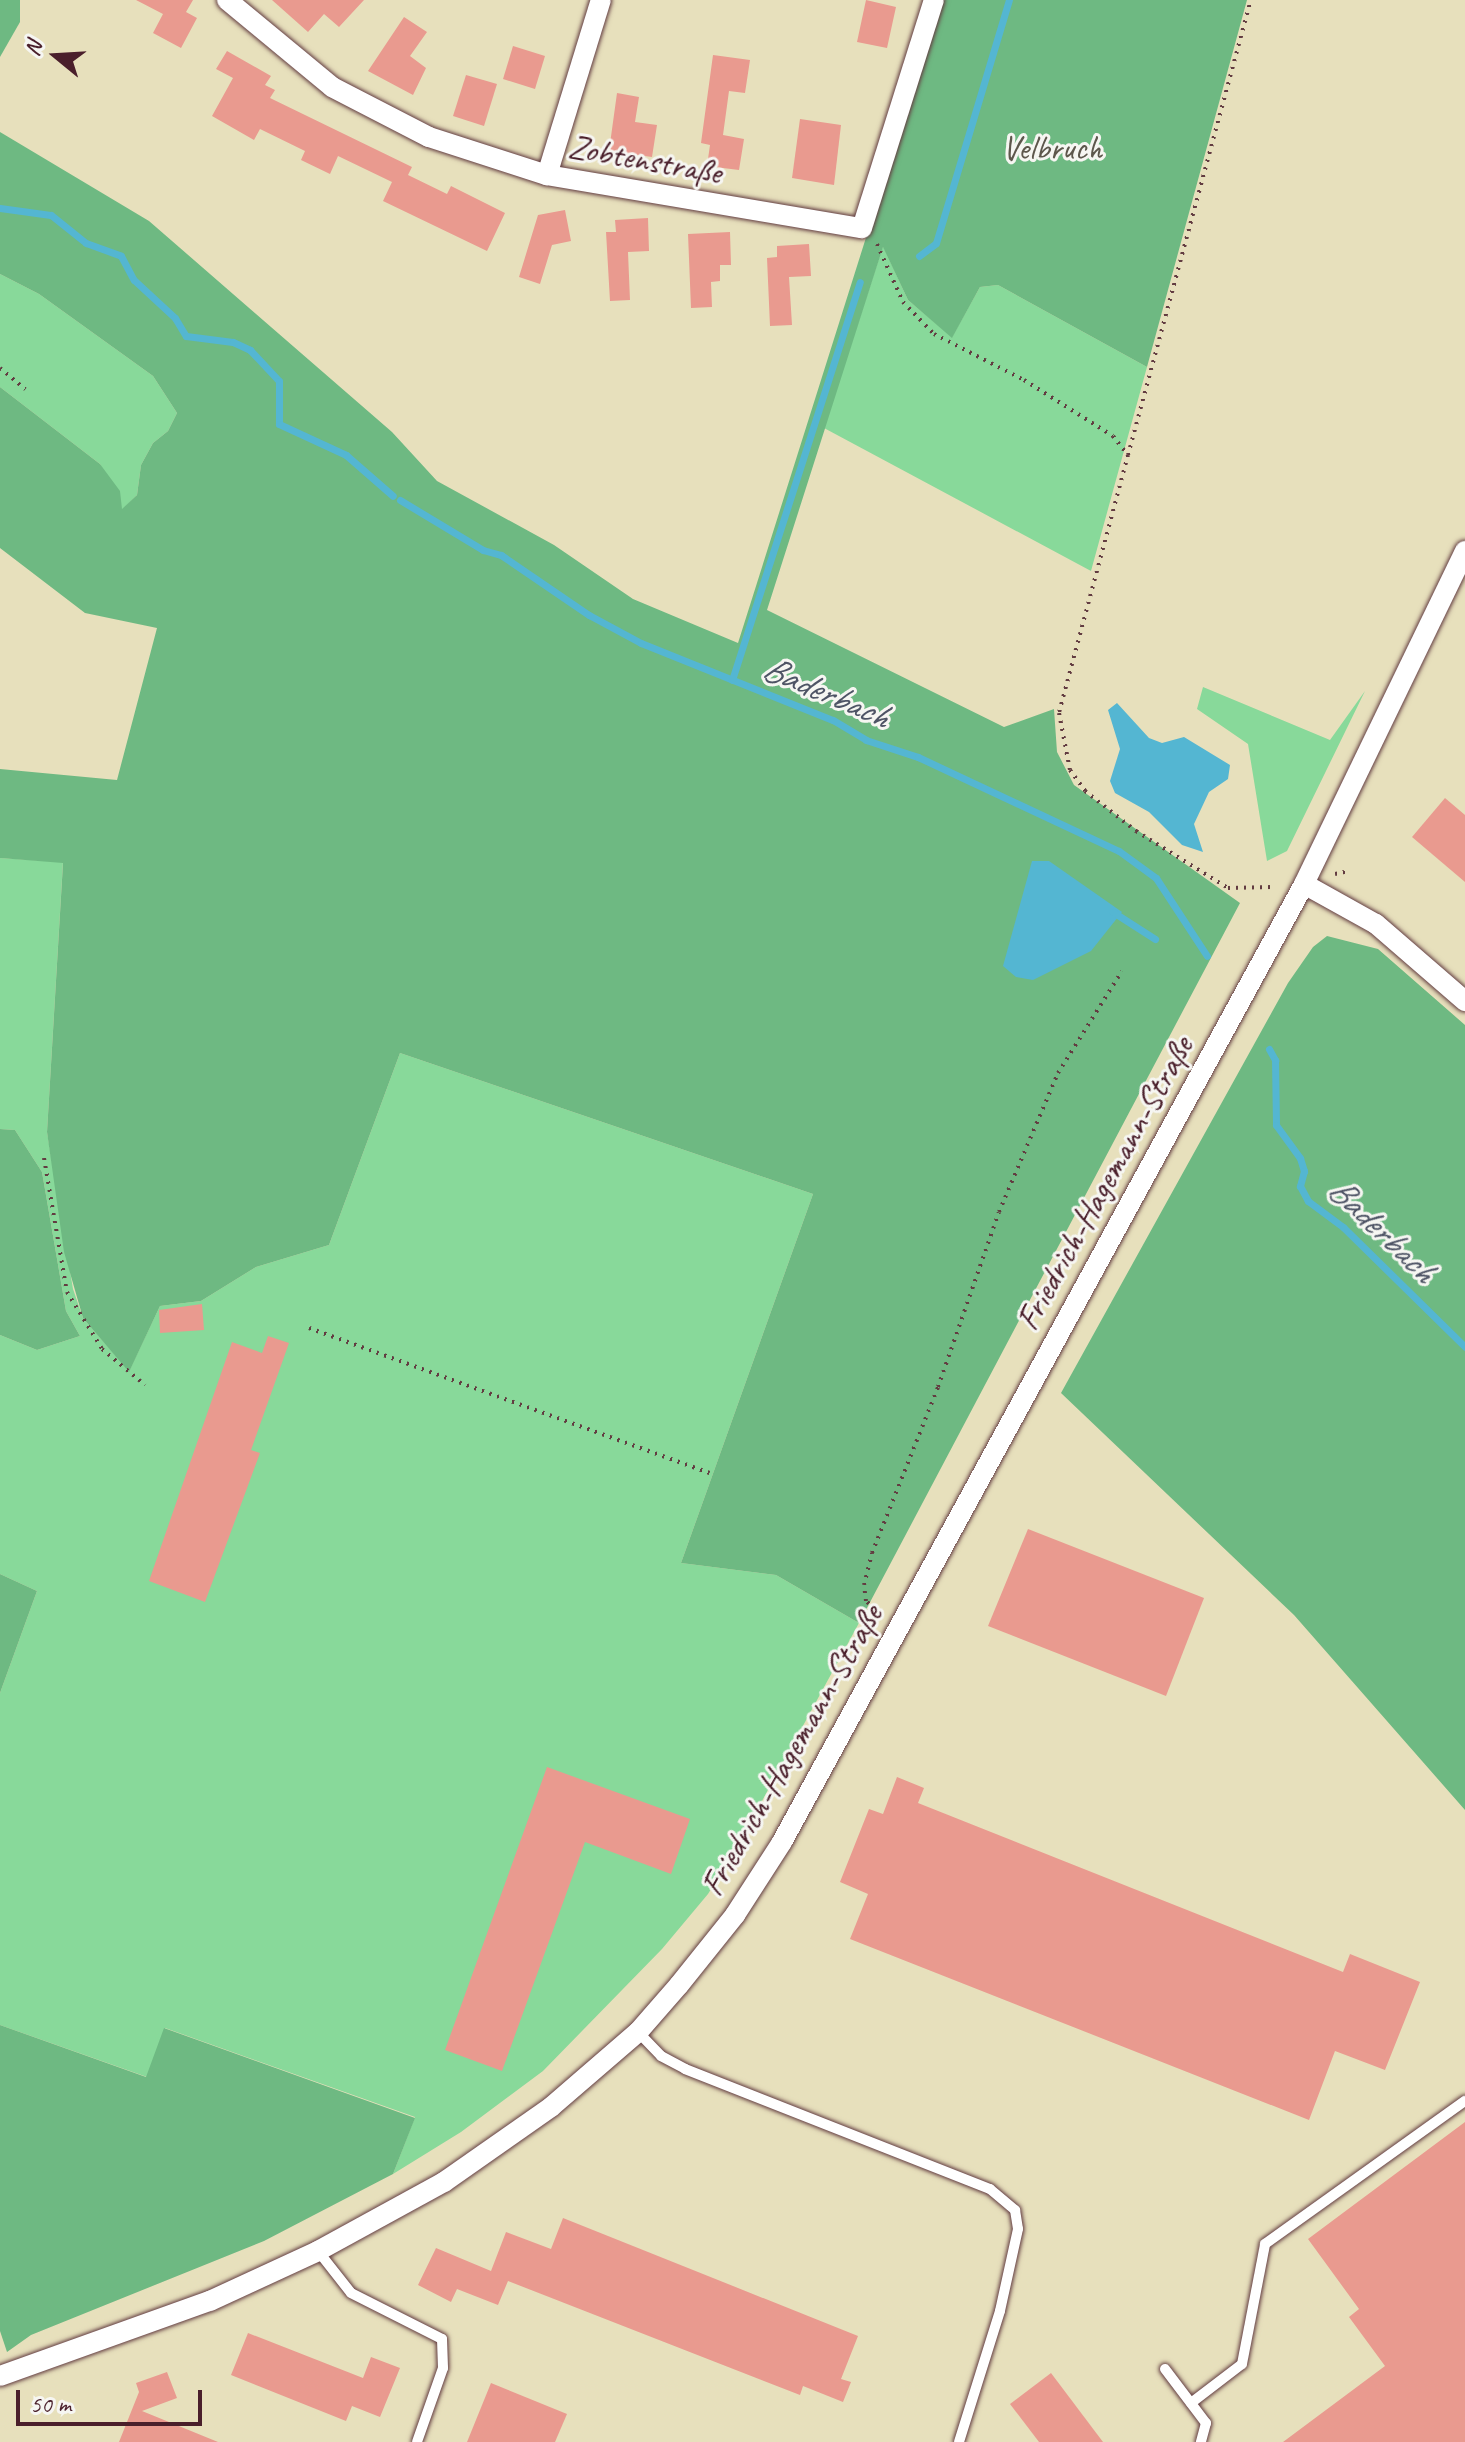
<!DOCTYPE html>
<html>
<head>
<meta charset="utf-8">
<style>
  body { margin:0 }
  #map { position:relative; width:1465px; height:2442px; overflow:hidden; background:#e7e0bc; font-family:Caveat,sans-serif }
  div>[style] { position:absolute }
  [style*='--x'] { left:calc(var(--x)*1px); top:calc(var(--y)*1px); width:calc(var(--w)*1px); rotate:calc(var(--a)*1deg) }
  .green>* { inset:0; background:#88d99a }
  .forest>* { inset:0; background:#6eb982 }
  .water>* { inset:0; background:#54b6d2 }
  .stream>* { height:7px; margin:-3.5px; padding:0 3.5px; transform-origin:3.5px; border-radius:3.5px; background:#54b6d2 }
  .building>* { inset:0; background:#e99a8f }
  .path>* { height:4px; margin-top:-2px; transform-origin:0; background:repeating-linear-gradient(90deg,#623c41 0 2px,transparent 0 8px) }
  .roads { filter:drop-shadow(0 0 2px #623c41) drop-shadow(0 0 2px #623c41) }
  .lane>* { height:10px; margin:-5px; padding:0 5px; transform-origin:5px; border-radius:5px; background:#fff }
  .street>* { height:20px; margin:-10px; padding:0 10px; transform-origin:10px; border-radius:10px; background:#fff }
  span { translate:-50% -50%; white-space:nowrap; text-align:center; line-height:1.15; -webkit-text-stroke:6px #f6f6f2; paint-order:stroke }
  .park-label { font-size:34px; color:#5d574c }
  .street-label { font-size:34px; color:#4a1f2b }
  .water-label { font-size:36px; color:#4e5465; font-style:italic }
  .north { position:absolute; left:16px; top:16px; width:80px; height:80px; -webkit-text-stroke:6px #f6f6f2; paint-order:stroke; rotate:288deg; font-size:22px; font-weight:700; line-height:32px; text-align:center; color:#4a1f2b }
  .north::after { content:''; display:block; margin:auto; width:28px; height:36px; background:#4a1f2b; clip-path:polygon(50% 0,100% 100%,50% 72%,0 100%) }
  .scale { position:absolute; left:16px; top:2390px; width:186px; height:36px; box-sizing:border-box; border:4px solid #4a1f2b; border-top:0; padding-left:10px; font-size:24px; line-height:28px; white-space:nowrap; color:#4a1f2b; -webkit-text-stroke:6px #f6f6f2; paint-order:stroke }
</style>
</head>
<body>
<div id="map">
  <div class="green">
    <div style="clip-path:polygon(883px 246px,908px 300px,952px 337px,980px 287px,998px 285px,1147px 367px,1091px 571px,824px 428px)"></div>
    <div style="clip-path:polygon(0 274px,39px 294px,153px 376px,177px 413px,168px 431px,153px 443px,141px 465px,137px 495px,122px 510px,100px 464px,0 387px)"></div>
    <div style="clip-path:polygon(1203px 687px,1330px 740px,1365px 691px,1287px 851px,1267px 861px,1248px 744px,1197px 709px)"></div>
    <div style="clip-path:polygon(0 858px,63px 862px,47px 1132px,73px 1289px,83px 1318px,129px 1371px,160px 1306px,201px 1301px,256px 1267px,329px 1245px,400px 1053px,813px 1194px,681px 1563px,776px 1575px,859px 1623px,738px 1845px,708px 1894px,662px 1949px,543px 2071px,461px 2132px,393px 2174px,415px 2117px,165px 2028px,147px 2077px,0 2025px,0 1693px,37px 1591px,0 1574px,0 1335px,37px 1350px,80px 1336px,66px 1311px,42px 1172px,15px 1130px,0 1129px)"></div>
  </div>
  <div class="forest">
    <div style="clip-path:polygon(0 0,20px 0,20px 22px,0 57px)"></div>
    <div style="clip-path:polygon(941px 0,1247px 0,1147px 367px,998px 285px,980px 287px,952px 338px,908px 300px,883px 247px,767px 610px,1004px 727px,1054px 709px,1057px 752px,1074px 785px,1240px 903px,859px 1623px,776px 1575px,681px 1563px,813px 1194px,400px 1053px,329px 1245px,256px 1267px,201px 1301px,160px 1306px,129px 1372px,83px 1318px,64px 1252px,47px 1132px,63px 863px,0 858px,0 769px,117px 780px,157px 628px,85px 613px,0 548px,0 387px,100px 464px,120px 491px,122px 509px,137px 495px,141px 465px,153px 443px,168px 431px,177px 413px,153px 376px,39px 294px,0 274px,0 132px,149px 221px,392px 432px,437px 481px,554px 545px,633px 599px,738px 643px)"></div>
    <div style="clip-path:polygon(1327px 936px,1378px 949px,1465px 1025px,1465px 1810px,1294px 1615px,1061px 1393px,1288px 983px,1313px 947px)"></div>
    <div style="clip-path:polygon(0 1129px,15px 1130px,42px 1172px,66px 1311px,80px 1336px,37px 1350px,0 1335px)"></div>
    <div style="clip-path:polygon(0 1574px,37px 1591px,0 1693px)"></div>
    <div style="clip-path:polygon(0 2025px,146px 2077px,164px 2028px,415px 2118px,393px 2174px,264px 2241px,31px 2335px,7px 2352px,0 2331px)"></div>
  </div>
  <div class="water">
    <div style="clip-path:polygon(1117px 703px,1149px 738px,1162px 743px,1184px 737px,1230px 765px,1228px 779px,1209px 792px,1194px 824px,1203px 852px,1182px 845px,1149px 812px,1115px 793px,1110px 781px,1120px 749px,1108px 710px)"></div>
    <div style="clip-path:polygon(1032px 861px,1049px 861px,1122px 912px,1091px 951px,1033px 980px,1016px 977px,1003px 966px)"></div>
  </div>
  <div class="stream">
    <div style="--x:0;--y:208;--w:51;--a:7.8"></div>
    <div style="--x:51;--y:215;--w:45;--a:38.7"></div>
    <div style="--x:86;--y:243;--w:37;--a:20"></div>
    <div style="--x:121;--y:256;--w:27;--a:62"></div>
    <div style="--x:134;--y:280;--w:56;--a:42.8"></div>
    <div style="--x:175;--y:318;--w:21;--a:59"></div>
    <div style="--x:186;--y:336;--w:47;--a:7.3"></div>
    <div style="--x:233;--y:342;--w:19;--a:25"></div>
    <div style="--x:250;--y:350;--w:42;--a:46.9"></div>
    <div style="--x:279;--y:381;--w:43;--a:90"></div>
    <div style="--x:279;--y:424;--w:74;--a:24.8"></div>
    <div style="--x:346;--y:455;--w:62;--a:41.1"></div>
    <div style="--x:919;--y:256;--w:21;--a:-37"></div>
    <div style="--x:936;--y:243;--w:254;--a:-73.3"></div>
    <div style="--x:400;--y:500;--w:97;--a:31.1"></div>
    <div style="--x:483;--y:550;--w:19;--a:16"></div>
    <div style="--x:501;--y:555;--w:107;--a:34.3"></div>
    <div style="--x:589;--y:615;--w:59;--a:28.3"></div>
    <div style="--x:641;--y:643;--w:207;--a:21.9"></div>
    <div style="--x:833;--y:720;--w:39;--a:31"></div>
    <div style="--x:866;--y:740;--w:55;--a:18.1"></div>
    <div style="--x:918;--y:757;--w:222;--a:25.1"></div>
    <div style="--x:1119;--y:851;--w:46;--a:36.1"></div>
    <div style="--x:1156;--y:878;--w:93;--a:56.8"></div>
    <div style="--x:732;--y:680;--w:418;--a:-72.2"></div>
    <div style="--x:1113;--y:912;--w:50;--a:32.7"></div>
    <div style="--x:1269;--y:1049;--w:13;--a:61"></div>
    <div style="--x:1275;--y:1060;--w:65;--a:89.1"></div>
    <div style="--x:1276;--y:1125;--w:41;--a:54"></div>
    <div style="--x:1300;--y:1158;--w:14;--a:73"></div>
    <div style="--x:1304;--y:1171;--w:16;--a:105"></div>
    <div style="--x:1300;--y:1186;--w:17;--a:62"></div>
    <div style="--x:1308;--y:1201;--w:44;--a:36.6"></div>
    <div style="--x:1343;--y:1227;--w:171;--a:44.5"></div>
  </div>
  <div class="building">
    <div style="clip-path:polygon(136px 0,193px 0,186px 12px,197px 18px,181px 48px,153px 33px,163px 14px)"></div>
    <div style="clip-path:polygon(272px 0,364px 0,339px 27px,324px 14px,308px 32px)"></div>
    <div style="clip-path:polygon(866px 0,896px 7px,887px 48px,857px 42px)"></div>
    <div style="clip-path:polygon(404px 17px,427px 32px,410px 56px,426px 68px,413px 95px,368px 71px)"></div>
    <div style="clip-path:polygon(513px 46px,545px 56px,535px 89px,503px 79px)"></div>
    <div style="clip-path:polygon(227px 51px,271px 76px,265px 85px,275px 90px,270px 98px,412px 167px,408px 175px,447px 194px,451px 186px,505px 213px,487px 251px,383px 201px,392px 182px,338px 156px,330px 174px,301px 160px,305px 151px,260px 129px,254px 140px,212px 116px,233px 78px,216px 69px)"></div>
    <div style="clip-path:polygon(713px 55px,750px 60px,745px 93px,729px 91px,723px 135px,744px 139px,739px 170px,707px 166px,710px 145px,701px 143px)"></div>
    <div style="clip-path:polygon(466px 75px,497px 84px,484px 126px,453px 116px)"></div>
    <div style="clip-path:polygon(617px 93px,639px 97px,635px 122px,657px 125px,652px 157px,609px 151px)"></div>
    <div style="clip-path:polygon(800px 119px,841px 125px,834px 185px,792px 178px)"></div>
    <div style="clip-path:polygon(565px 210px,571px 241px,552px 245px,540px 284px,519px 277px,538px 215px)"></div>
    <div style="clip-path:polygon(648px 218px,649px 251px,628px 252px,630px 300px,610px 301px,606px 232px,616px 232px,615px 220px)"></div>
    <div style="clip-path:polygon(730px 232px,731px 265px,720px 265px,720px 281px,711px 282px,712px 307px,691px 308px,688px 234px)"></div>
    <div style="clip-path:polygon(809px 244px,811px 276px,789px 277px,792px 325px,770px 326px,767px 258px,777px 257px,777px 246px)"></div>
    <div style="clip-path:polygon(1445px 798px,1465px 815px,1465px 882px,1412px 837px)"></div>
    <div style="clip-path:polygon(202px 1304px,204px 1330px,160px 1333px,159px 1310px)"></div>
    <div style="clip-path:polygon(268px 1336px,289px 1343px,251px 1450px,260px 1453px,205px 1602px,149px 1581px,232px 1342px,262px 1353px)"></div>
    <div style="clip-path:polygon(1028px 1529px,1204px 1598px,1166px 1696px,988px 1626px)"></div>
    <div style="clip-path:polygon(547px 1767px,690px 1819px,671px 1874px,585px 1842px,502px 2071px,445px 2050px)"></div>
    <div style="clip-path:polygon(897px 1777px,924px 1788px,918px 1803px,1343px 1972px,1350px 1954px,1420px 1982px,1385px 2070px,1335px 2051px,1309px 2120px,850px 1939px,868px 1894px,840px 1882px,869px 1809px,883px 1814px)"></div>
    <div style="clip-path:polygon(1465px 2122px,1465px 2442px,1283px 2442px,1385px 2366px,1349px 2317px,1359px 2309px,1308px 2239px)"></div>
    <div style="clip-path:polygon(563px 2218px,858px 2336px,841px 2379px,851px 2382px,843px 2402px,803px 2386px,800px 2395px,508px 2281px,498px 2305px,457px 2289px,451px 2302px,418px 2285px,436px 2248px,491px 2271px,506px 2232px,551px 2249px)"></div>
    <div style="clip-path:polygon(248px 2333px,363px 2378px,371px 2357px,400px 2368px,380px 2417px,352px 2406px,346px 2421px,231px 2375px)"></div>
    <div style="clip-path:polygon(167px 2372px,177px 2398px,142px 2411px,218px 2442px,119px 2442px,139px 2392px,136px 2383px)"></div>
    <div style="clip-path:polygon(1051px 2373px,1103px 2442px,1039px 2442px,1010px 2404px)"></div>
    <div style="clip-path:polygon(491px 2383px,567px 2414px,555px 2442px,467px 2442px)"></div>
  </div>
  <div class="path">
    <div style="--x:877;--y:244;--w:64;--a:65.9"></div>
    <div style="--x:903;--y:302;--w:45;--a:45.9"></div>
    <div style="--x:934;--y:334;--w:101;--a:27.1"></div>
    <div style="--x:1024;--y:380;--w:105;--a:32.2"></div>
    <div style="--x:1113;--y:436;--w:24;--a:52"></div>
    <div style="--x:1128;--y:455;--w:267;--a:105"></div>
    <div style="--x:1059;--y:713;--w:58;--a:79.1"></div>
    <div style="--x:1070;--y:770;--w:26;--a:54"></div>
    <div style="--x:1085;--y:791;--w:65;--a:38.1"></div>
    <div style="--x:1136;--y:831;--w:108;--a:31.8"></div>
    <div style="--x:1228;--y:888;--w:48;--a:-1.2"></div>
    <div style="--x:0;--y:368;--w:33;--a:40"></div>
    <div style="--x:1128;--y:455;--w:471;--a:-74.9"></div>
    <div style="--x:1335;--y:874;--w:14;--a:-12"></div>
    <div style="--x:44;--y:1158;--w:136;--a:80.3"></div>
    <div style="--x:67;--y:1292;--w:67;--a:58.4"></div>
    <div style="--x:102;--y:1349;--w:56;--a:39.9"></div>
    <div style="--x:309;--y:1328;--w:426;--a:19.9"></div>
    <div style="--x:881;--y:1614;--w:20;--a:-139"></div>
    <div style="--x:866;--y:1601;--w:16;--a:-97"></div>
    <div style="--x:864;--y:1585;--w:33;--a:-76"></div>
    <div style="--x:872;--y:1553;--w:179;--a:-68.3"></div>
    <div style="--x:938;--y:1387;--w:185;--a:-70.8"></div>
    <div style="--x:999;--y:1212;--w:151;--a:-67"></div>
    <div style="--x:1058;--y:1073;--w:120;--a:-57.9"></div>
  </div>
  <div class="roads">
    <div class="lane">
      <div style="--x:638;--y:2032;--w:33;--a:46"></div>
      <div style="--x:661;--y:2056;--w:27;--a:28"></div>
      <div style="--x:685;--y:2069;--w:328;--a:21.5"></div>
      <div style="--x:990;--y:2189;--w:33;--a:40"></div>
      <div style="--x:1015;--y:2210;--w:19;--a:81"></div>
      <div style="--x:1018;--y:2229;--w:84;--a:102.4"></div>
      <div style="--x:1000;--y:2311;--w:137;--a:107.4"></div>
      <div style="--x:318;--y:2251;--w:53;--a:51.8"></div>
      <div style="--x:351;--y:2293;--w:102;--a:26.8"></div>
      <div style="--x:442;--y:2339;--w:29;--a:88"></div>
      <div style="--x:443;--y:2368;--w:78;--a:109.4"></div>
      <div style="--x:1165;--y:2369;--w:68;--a:52.8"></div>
      <div style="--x:1206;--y:2423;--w:20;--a:105"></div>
      <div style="--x:1191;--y:2403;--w:64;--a:-37.4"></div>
      <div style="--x:1242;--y:2364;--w:122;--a:-79.1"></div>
      <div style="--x:1265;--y:2244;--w:246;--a:-35.6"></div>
    </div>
    <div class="street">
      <div style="--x:227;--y:0;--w:136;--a:39.6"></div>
      <div style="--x:332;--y:87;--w:109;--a:27.3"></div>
      <div style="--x:429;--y:137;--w:124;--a:17.9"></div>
      <div style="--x:547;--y:175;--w:319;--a:9.6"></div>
      <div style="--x:862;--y:228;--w:239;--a:-72.5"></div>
      <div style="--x:547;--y:175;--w:183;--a:-72.9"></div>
      <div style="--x:1304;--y:884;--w:82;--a:29.1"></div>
      <div style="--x:1376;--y:924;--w:118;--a:40.9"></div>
      <div style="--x:0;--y:2376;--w:223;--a:-19.7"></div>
      <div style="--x:210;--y:2301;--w:119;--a:-24.8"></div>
      <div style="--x:318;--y:2251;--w:144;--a:-28.7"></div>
      <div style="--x:444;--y:2182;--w:131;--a:-35"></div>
      <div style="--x:551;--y:2107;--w:115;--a:-40.8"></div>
      <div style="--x:638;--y:2032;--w:62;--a:-48.9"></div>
      <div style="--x:679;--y:1985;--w:90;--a:-51.3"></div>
      <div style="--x:735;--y:1915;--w:87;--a:-57.2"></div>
      <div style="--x:782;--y:1842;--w:1091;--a:-61.41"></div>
      <div style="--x:1304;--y:884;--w:370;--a:-64.2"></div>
    </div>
  </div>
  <div class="park-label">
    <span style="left:1052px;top:148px">Velbruch</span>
  </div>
  <div class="street-label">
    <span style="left:645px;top:159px;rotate:10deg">Zobtenstraße</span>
    <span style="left:1104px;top:1183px;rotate:-61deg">Friedrich-Hagemann-Straße</span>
    <span style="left:791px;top:1750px;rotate:-60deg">Friedrich-Hagemann-Straße</span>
  </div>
  <div class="water-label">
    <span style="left:826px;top:692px;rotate:23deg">Baderbach</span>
    <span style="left:1382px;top:1230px;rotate:44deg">Baderbach</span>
  </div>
  <div class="north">N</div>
  <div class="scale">50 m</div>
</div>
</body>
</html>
